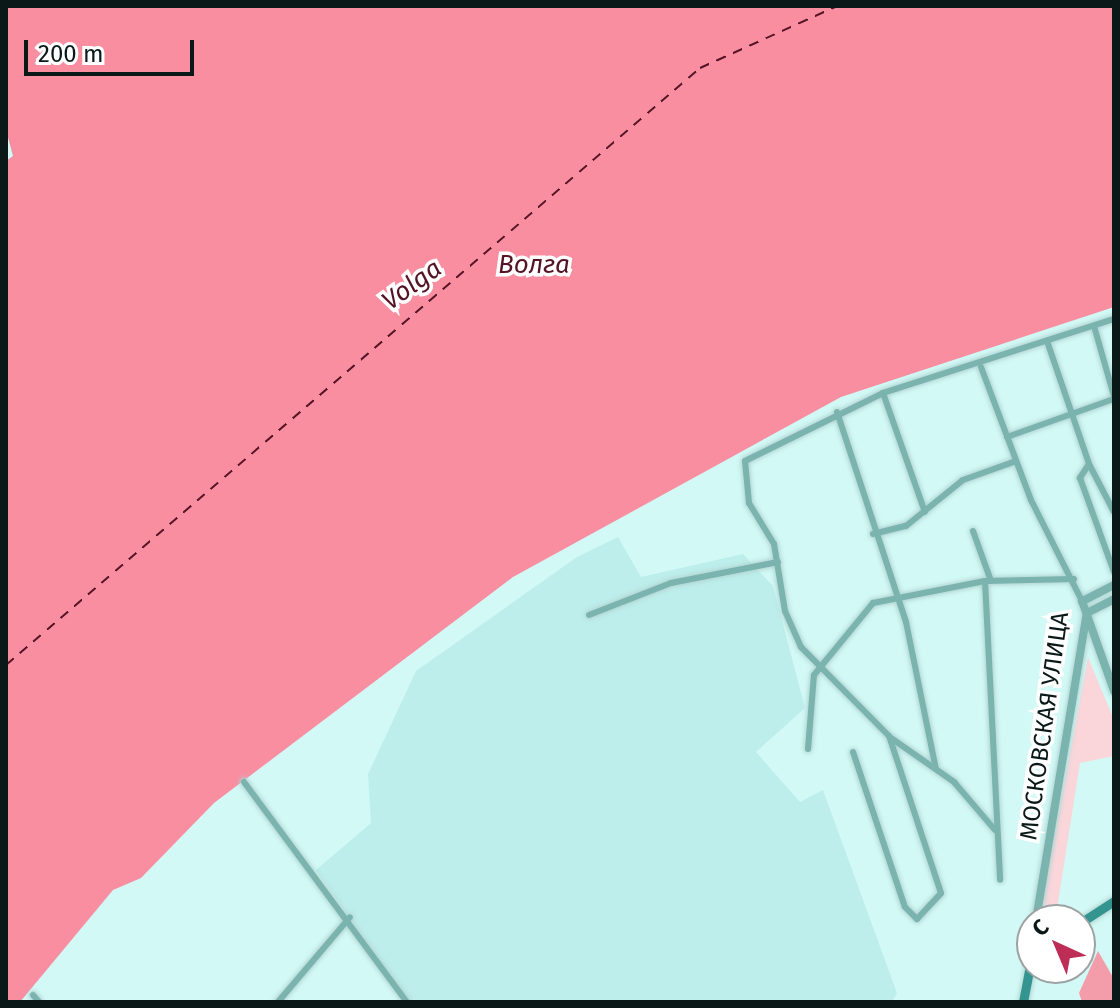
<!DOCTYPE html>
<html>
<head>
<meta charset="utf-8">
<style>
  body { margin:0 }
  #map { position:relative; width:1120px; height:1008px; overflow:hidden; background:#d2f9f6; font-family:"Fira Sans",sans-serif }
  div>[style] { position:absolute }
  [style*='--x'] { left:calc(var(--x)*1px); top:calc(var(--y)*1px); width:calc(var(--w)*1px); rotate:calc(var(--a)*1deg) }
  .built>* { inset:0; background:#bdeeeb }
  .green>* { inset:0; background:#fad6db }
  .forest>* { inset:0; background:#f39daa }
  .water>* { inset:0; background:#f98ea1 }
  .ferry>* { height:2px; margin-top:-1px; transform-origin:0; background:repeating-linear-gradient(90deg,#551425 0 10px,transparent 0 18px) }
  .roads { filter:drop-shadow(0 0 2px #b2d5d2) drop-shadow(0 0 2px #b2d5d2) }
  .minor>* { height:6px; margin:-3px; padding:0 3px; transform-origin:3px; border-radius:3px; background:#7bb3af }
  .tertiary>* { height:8px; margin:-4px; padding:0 4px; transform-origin:4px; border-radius:4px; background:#7bb3af }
  .secondary>* { height:9px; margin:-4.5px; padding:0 4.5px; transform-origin:4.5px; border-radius:4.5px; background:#349490 }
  span { translate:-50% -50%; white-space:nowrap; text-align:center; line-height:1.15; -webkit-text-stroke:7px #fff; paint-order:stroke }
  .street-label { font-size:24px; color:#0a1918 }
  .water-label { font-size:26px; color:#551425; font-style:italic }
  .frame { position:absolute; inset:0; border:8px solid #0a1918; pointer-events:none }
  .north { position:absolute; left:1016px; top:904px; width:80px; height:80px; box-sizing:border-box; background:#fff; border:2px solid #9da3a3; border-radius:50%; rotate:316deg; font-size:22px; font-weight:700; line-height:32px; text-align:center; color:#0a1918 }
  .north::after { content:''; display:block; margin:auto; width:28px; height:36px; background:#bd2d56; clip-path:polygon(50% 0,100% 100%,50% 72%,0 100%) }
  .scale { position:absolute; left:24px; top:40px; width:170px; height:36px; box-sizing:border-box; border:4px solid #0a1918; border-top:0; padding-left:10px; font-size:24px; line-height:28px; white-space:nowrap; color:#0a1918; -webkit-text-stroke:6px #fff; paint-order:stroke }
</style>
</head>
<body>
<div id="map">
  <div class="built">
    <div style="clip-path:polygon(618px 537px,641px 577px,743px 554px,773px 586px,805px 708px,756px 752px,800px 802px,823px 790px,897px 993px,892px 1002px,409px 1002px,316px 870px,371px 823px,368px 774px,416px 671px,577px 557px)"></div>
  </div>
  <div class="green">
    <div style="clip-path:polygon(1088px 657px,1114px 720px,1114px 756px,1080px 763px,1056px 915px,1040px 914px)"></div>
  </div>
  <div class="forest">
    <div style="clip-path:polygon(1098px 951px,1114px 979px,1114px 1002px,1082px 1002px,1079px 993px)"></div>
  </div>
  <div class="water">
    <div style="clip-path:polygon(6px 6px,1114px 6px,1114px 307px,841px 397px,513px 577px,214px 803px,141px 878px,113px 890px,20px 1002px,6px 1002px,6px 161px,13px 156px,6px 130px)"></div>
  </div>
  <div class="ferry">
    <div style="--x:6;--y:665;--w:915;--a:-40.7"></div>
    <div style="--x:700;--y:68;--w:150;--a:-24.3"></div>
  </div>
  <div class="roads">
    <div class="minor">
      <div style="--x:1094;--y:326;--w:73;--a:74.1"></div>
      <div style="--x:1047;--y:341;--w:130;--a:71.1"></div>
      <div style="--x:1089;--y:464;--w:54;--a:62.5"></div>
      <div style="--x:981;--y:367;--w:142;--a:69.4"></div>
      <div style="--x:1031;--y:500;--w:113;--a:63.2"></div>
      <div style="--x:883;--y:393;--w:126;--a:70.6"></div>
      <div style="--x:837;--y:412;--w:221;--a:71.8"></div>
      <div style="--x:906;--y:622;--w:150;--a:78.5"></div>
      <div style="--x:1007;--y:437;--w:114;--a:-19.6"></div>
      <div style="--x:1089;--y:464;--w:17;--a:123"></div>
      <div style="--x:1080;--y:478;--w:100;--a:70.1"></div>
      <div style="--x:973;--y:531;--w:53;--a:70.2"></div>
      <div style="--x:873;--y:534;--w:34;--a:-14"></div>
      <div style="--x:906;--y:526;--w:73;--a:-38.9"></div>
      <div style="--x:963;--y:480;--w:56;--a:-19.7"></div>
      <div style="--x:985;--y:581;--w:299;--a:87.1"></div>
      <div style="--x:589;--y:615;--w:88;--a:-21.3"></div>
      <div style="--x:671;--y:583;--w:109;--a:-11.1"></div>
      <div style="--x:891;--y:738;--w:77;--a:34.9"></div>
      <div style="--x:954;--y:782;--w:63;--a:49.5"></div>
      <div style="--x:808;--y:749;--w:74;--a:-85.4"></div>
      <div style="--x:814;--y:675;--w:93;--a:-50.7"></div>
      <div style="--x:873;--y:603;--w:114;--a:-11.1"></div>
      <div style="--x:985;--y:581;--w:89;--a:-1.3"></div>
      <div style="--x:853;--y:752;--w:163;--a:71.5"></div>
      <div style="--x:905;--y:907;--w:17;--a:45"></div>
      <div style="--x:917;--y:919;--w:35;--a:-47"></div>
      <div style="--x:941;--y:893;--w:165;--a:-108.3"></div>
      <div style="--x:889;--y:736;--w:125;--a:-134.7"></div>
      <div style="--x:801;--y:647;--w:39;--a:-114"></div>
      <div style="--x:785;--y:611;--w:68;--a:-99.3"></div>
      <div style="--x:774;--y:544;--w:48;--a:-121.4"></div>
      <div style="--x:749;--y:503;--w:42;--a:-95.4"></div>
      <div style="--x:745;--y:461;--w:154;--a:-26.2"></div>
      <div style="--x:883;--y:393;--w:243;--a:-17.8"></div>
      <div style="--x:244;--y:782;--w:274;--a:53.5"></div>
      <div style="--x:33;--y:995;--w:9;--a:49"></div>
      <div style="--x:278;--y:1002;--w:111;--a:-49.7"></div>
    </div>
    <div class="tertiary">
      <div style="--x:1114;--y:585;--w:36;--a:153"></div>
      <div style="--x:1082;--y:601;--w:96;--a:70.4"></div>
      <div style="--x:1087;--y:613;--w:30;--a:-27"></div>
      <div style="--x:1036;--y:920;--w:311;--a:-80.6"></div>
    </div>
    <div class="secondary">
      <div style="--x:1080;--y:923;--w:40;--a:-32.9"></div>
      <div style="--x:1023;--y:1002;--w:48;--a:-79.2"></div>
    </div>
  </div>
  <div class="street-label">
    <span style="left:1045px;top:726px;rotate:-82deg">МОСКОВСКАЯ УЛИЦА</span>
  </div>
  <div class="water-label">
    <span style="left:534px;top:265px">Волга</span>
    <span style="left:412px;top:285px;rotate:-36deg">Volga</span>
  </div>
  <div class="frame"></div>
  <div class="north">С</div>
  <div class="scale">200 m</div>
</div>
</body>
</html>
